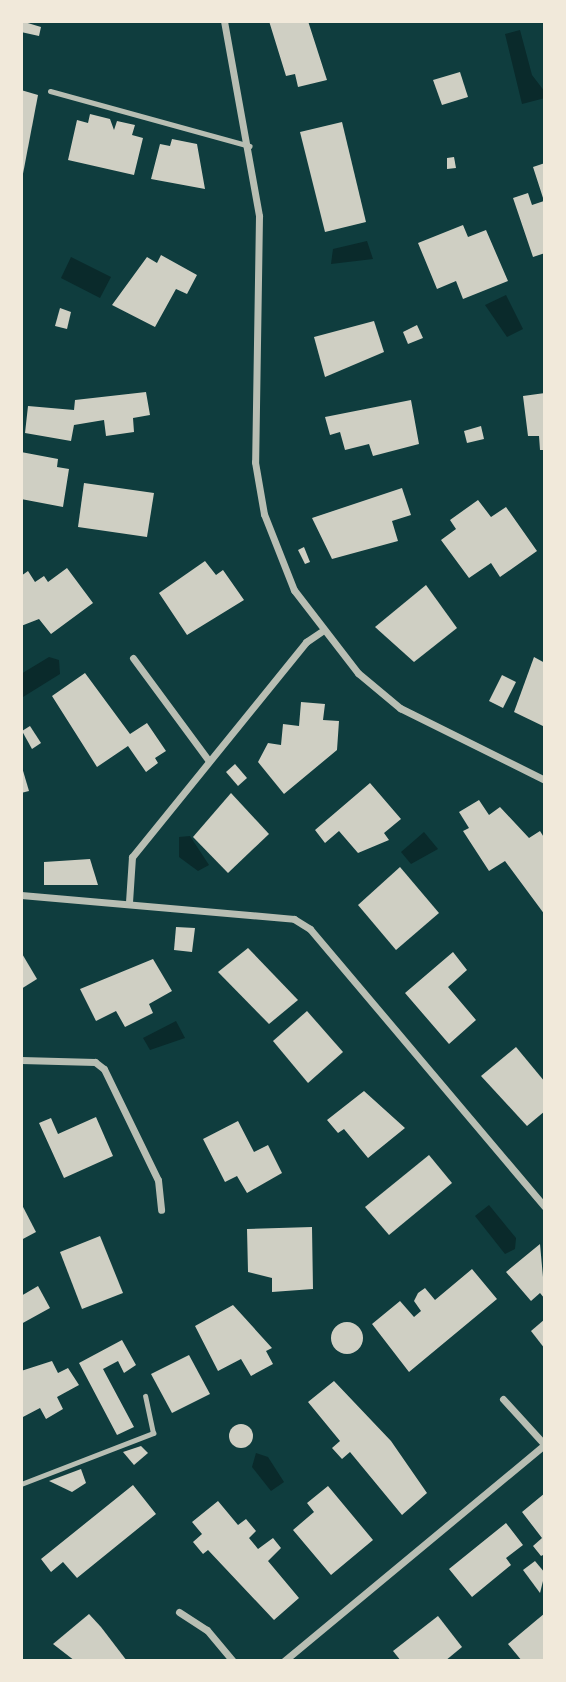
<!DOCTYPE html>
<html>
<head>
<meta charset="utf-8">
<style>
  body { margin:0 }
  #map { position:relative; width:566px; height:1682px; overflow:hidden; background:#0f3d3e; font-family:Lora,serif }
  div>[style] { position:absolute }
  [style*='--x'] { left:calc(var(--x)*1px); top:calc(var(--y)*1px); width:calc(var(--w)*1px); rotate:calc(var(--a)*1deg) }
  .water>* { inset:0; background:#0a2a2b }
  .building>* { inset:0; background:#cfcfc3 }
  .round { border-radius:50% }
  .service>* { height:5px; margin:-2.5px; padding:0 2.5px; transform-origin:2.5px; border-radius:2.5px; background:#b8beb3 }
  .minor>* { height:7px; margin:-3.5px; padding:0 3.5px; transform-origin:3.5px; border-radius:3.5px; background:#b8beb3 }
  span { translate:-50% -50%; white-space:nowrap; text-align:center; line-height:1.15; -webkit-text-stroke:7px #f1e9da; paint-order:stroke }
  .frame { position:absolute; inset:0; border:23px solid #f1e9da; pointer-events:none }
</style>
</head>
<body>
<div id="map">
  <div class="water">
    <div style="clip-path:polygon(520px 30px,532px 75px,545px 92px,545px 98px,522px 104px,505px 34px)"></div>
    <div style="clip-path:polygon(367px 241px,373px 259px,331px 264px,333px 249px)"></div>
    <div style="clip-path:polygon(71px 257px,111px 277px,100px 298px,61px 278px)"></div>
    <div style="clip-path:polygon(506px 295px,523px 329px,507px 337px,485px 305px)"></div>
    <div style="clip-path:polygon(49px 657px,59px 660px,60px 674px,23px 697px,21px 674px)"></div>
    <div style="clip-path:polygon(424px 832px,438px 849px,411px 864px,401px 852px)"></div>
    <div style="clip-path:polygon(190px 836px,209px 865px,198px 871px,179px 857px,179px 837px)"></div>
    <div style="clip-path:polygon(176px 1021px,185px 1038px,150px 1050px,143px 1038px)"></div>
    <div style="clip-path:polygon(489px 1205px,516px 1238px,515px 1249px,505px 1254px,475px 1216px)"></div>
    <div style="clip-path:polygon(256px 1453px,268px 1457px,284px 1482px,271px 1491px,252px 1467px)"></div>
  </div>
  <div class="building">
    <div style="clip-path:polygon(21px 21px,41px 27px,39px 36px,21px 32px)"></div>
    <div style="clip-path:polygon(269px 21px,308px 21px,327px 80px,298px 87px,295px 74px,286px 76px)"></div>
    <div style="clip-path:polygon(460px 72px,468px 97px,442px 105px,433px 80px)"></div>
    <div style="clip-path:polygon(21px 90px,38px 95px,22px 179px,21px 179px)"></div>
    <div style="clip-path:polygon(90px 114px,110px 119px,114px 130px,117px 121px,135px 125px,132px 135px,143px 138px,134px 175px,68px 160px,77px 120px,88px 123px)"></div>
    <div style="clip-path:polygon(342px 122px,366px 222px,325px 232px,300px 132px)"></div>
    <div style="clip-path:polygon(172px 139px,197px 144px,205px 189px,151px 179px,160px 144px,170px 146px)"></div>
    <div style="clip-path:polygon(454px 157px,456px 168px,447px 169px,447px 158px)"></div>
    <div style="clip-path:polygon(545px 163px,545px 253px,533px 257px,513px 198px,528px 193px,532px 205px,544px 201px,533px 167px)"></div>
    <div style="clip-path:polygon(463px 225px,468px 237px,486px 230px,508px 281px,463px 299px,456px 281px,437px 289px,418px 243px)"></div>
    <div style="clip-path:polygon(161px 255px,197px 275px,187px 294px,176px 289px,155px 327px,112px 305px,147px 257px,157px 263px)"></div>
    <div style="clip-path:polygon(60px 308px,71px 312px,67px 329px,55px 326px)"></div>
    <div style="clip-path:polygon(374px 321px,384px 352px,325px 377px,314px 337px)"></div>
    <div style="clip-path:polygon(417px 325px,423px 338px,408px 344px,403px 332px)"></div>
    <div style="clip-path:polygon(146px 392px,150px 415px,133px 418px,134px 432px,106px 436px,104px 420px,74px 425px,71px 441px,25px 433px,28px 406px,74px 410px,75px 400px)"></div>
    <div style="clip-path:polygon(545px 393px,545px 450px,540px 450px,539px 436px,528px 436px,523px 396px)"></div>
    <div style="clip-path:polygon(411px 400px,419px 444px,373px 456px,369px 444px,345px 450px,340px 432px,330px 435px,325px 417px)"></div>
    <div style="clip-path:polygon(481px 426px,484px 439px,467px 443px,464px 431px)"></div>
    <div style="clip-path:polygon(21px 452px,58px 459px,57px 467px,69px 469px,63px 507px,21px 499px)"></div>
    <div style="clip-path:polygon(84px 483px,154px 493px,147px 537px,78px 527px)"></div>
    <div style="clip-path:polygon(402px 488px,411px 515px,392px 521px,398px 541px,332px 559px,312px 518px)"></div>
    <div style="clip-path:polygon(478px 500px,491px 517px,506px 507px,537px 551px,500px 577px,491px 563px,469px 578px,441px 540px,456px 529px,450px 520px)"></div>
    <div style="clip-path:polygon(304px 547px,310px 562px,305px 564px,298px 550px)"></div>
    <div style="clip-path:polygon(205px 561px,216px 575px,223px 570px,244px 600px,187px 635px,159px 593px)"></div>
    <div style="clip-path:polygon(67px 568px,93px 603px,51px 634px,39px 619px,21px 626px,21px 576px,28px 571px,35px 582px,44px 576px,48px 582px)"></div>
    <div style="clip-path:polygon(426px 585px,457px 628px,414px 662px,375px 627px)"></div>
    <div style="clip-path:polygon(534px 657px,545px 663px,545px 727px,514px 712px)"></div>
    <div style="clip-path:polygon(85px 673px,130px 734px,147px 723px,166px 751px,155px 758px,158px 763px,146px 772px,128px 746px,97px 767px,52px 696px)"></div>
    <div style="clip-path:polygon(502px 675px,516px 682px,503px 708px,489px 701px)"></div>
    <div style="clip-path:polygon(301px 702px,325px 704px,323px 720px,339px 721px,337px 750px,284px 794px,258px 762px,268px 743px,281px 745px,283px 724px,299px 726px)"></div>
    <div style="clip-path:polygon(30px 726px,41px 743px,32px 749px,22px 731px)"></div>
    <div style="clip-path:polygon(21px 764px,29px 791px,21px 793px)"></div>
    <div style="clip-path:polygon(235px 764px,247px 778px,238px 786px,226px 772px)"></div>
    <div style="clip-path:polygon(370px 783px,401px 819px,384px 833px,389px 840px,358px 853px,339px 831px,325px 843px,315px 830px)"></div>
    <div style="clip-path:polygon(231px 793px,269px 834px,228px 873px,193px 837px)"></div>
    <div style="clip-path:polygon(479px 800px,489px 815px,500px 807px,529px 838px,540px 831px,545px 839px,545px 915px,505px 861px,489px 871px,463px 831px,469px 828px,459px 812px)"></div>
    <div style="clip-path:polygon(90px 859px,98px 885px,44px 885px,44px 862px)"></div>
    <div style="clip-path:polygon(400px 867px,439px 913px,396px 950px,358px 905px)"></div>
    <div style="clip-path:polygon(176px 927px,195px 928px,192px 952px,174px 950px)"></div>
    <div style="clip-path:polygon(248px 948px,298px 1000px,269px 1024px,218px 972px)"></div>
    <div style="clip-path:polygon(21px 952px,37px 979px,21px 989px)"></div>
    <div style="clip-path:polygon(453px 952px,467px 970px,448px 987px,476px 1020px,449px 1044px,405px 993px)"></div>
    <div style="clip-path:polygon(153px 959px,172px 991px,149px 1004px,153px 1013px,125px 1027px,116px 1011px,96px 1021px,80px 989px)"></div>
    <div style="clip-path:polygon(307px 1011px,343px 1052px,308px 1083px,273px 1041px)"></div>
    <div style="clip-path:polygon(516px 1047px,545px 1082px,545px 1111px,527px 1126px,481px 1076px)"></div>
    <div style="clip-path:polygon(364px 1091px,405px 1128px,368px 1158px,344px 1129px,338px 1133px,327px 1120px)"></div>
    <div style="clip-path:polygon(96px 1117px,113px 1156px,64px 1178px,39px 1123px,51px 1118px,58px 1134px)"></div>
    <div style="clip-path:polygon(238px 1121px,254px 1152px,268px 1145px,282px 1173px,247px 1193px,237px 1176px,225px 1182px,203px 1139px)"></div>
    <div style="clip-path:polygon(429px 1155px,452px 1183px,389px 1235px,365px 1207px)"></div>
    <div style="clip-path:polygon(21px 1203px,36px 1232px,21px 1240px)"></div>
    <div style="clip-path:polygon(312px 1227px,313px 1289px,272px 1292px,272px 1278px,248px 1272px,247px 1229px)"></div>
    <div style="clip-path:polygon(100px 1236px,123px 1293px,82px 1309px,60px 1252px)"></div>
    <div style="clip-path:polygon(540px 1244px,545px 1299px,540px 1293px,531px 1301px,506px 1272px)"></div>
    <div style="clip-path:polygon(472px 1269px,497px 1299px,409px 1372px,372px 1324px,400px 1301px,414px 1317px,421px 1311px,414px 1301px,418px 1293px,425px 1288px,435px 1300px)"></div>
    <div style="clip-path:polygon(38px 1286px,50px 1308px,21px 1324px,21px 1296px)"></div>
    <div style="clip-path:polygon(233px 1305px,272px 1348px,266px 1351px,273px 1364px,251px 1376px,241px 1359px,218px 1371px,195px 1326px)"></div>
    <div style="clip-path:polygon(545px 1319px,545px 1349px,531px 1331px)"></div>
    <div class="round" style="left:331px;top:1322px;width:32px;height:32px"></div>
    <div style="clip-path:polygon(122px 1340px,136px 1365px,124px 1373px,118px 1361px,103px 1369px,134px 1427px,117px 1435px,79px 1363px)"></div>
    <div style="clip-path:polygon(189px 1355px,210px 1394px,172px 1413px,151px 1374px)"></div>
    <div style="clip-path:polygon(52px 1361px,58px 1373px,68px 1368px,79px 1385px,57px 1397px,63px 1409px,46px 1419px,40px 1408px,21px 1418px,21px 1371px)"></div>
    <div style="clip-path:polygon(334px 1381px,391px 1441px,427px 1493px,402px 1515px,350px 1452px,342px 1459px,332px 1448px,340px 1441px,308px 1402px)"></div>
    <div class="round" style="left:229px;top:1424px;width:24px;height:24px"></div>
    <div style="clip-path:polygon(141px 1446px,148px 1453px,134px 1465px,123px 1452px)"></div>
    <div style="clip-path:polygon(81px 1469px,86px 1483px,72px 1492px,49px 1481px)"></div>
    <div style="clip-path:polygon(133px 1485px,156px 1514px,77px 1578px,63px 1562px,51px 1572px,41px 1559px)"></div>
    <div style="clip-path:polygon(328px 1486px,373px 1540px,331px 1575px,293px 1530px,314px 1512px,307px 1503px)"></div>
    <div style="clip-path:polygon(545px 1493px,545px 1554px,541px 1556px,533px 1546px,542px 1538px,522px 1512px)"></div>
    <div style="clip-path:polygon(218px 1501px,238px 1525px,246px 1519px,256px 1531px,249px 1538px,258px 1549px,273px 1538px,281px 1548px,268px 1561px,299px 1598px,274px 1620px,208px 1550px,203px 1554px,193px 1542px,202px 1534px,192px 1522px)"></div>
    <div style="clip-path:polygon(506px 1523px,523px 1545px,506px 1558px,511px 1565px,472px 1597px,449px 1569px)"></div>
    <div style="clip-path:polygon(535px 1561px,545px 1573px,540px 1593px,523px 1570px)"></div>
    <div style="clip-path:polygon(545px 1613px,545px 1661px,522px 1661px,508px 1644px)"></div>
    <div style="clip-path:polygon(89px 1614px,101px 1627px,127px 1661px,75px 1661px,53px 1644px)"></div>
    <div style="clip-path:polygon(438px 1616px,462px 1647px,445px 1661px,401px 1661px,393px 1651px)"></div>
  </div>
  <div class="service">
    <div style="--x:50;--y:91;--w:207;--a:15.4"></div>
    <div style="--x:21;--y:1484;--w:142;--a:-21.1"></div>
    <div style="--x:153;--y:1433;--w:38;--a:-102"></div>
  </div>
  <div class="minor">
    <div style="--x:224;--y:21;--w:198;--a:79.8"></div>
    <div style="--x:259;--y:216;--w:246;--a:90.9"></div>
    <div style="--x:255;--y:462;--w:53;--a:80.2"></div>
    <div style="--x:264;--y:514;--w:82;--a:68.5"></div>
    <div style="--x:294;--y:590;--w:105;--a:52.4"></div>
    <div style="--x:358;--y:673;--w:55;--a:39.8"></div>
    <div style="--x:400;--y:708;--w:162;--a:26.4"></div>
    <div style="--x:133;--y:658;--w:128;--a:53.6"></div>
    <div style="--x:21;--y:895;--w:274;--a:5"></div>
    <div style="--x:294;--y:919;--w:19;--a:32"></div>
    <div style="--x:310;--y:929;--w:364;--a:49.8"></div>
    <div style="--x:129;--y:902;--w:45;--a:-86.2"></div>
    <div style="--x:132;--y:857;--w:277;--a:-51"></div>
    <div style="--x:306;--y:642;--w:18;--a:-34"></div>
    <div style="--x:21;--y:1060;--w:74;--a:1.5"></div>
    <div style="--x:95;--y:1062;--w:11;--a:38"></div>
    <div style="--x:104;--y:1069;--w:123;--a:64.1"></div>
    <div style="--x:158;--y:1180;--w:30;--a:84"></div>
    <div style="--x:503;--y:1399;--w:62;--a:47.6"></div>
    <div style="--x:179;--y:1612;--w:33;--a:33"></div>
    <div style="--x:207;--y:1630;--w:40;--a:50"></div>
    <div style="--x:284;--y:1661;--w:335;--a:-39.7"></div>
  </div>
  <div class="frame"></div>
</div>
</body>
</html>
